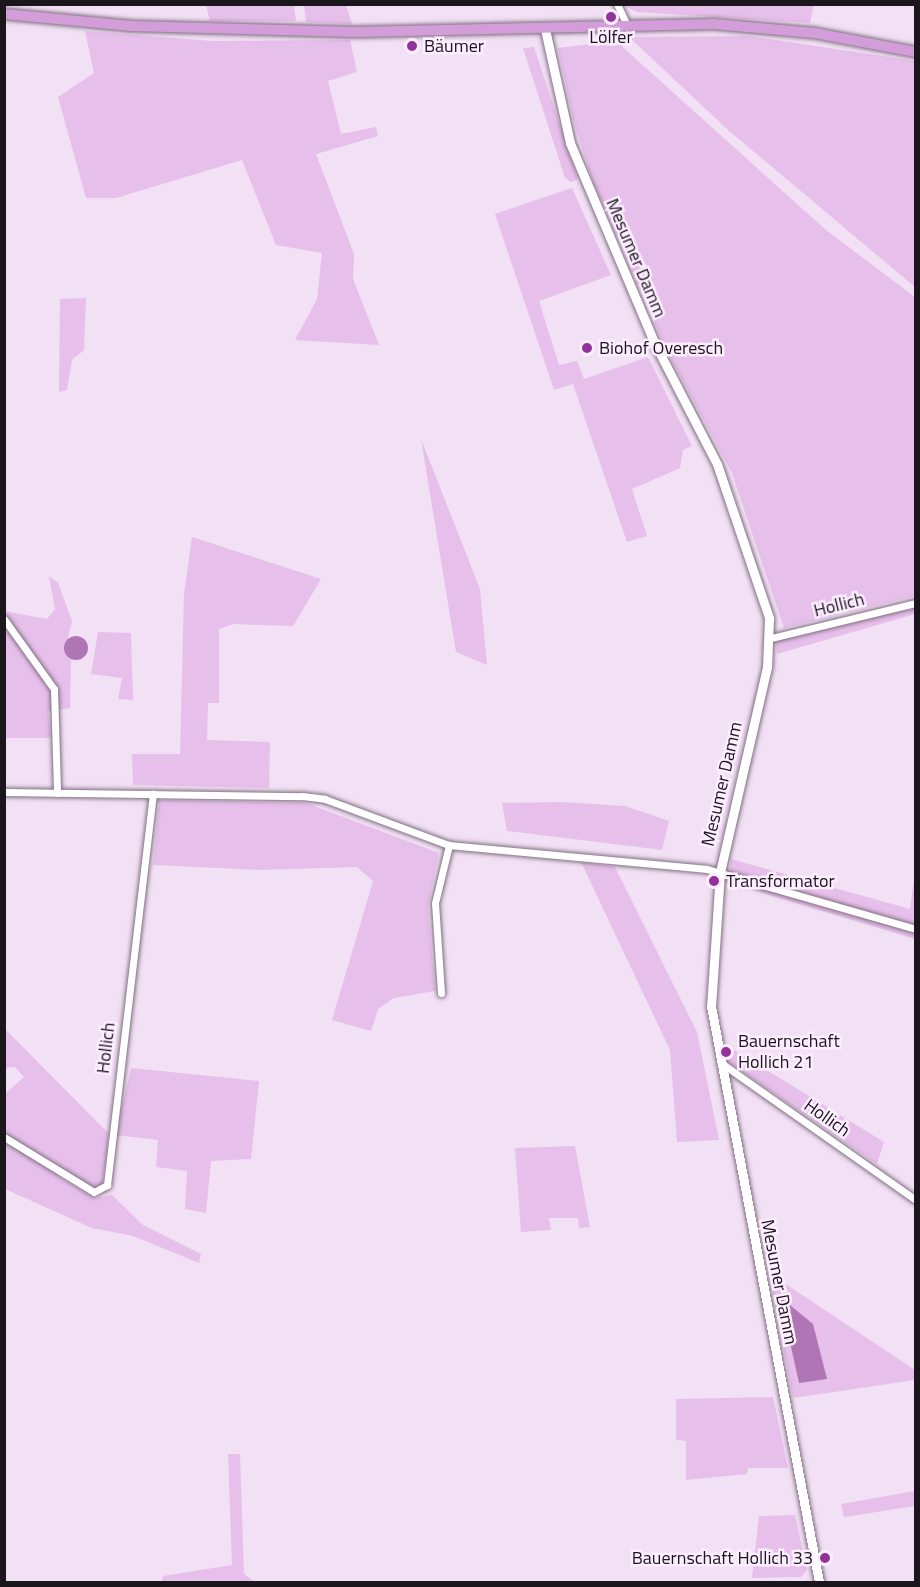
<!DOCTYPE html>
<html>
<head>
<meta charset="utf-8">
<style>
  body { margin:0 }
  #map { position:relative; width:920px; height:1587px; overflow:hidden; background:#f2e0f4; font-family:"Titillium Web",sans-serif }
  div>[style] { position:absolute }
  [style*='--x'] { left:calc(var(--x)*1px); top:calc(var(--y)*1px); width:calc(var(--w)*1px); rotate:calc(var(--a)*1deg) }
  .green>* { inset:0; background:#e7bfeb }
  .water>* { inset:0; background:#b075b5 }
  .round { border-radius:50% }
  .roads { filter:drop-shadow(0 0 2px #817082) drop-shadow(0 0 2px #817082) }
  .street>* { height:7px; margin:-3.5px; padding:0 3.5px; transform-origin:3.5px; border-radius:3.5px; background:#fff }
  .secondary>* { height:9px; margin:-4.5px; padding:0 4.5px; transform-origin:4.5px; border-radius:4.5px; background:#fff }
  .primary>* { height:10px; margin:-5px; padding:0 5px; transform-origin:5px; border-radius:5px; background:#d39dd9 }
  .dots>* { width:16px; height:16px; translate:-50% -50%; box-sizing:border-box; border:3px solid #fdeeff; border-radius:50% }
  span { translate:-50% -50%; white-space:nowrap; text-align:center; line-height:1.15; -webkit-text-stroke:5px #fdeeff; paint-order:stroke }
  .poi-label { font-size:18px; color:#1b151c }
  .left { translate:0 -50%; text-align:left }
  .right { translate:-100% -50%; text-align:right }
  .street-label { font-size:18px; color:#1b151c }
  .frame { position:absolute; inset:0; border:6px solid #1b151c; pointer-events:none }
</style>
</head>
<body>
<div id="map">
  <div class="green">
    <div style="clip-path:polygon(206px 5px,294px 5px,296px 21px,210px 21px)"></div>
    <div style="clip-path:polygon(304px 5px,346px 5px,352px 24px,306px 22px)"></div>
    <div style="clip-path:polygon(623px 5px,814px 5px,810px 23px,637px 12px)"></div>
    <div style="clip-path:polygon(85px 31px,212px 41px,350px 40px,357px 72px,328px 81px,341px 134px,376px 127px,378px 136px,316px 154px,354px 254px,353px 279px,379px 345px,295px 340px,317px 299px,322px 253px,276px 245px,242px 160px,116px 198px,86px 198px,58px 97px,94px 73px)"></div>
    <div style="clip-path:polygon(748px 36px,915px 61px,915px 287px,728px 130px,629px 37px)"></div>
    <div style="clip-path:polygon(616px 41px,826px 230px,915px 297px,915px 596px,784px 628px,732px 473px,666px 349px,594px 184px,574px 123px,558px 48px)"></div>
    <div style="clip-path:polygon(534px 47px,578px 179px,571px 182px,565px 178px,523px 48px)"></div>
    <div style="clip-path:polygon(572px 188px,611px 275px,539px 301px,559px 365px,577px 361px,584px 379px,648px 357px,692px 446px,683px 450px,680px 468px,632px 489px,647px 536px,627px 542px,573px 384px,554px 390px,495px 214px)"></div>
    <div style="clip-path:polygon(86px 298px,84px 350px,72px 360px,67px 390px,59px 392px,60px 299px)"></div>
    <div style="clip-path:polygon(421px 439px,480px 589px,487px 665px,456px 652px)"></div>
    <div style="clip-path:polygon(192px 537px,321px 579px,293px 626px,233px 624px,219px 629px,219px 703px,208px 703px,207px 740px,270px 742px,269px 788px,133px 785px,132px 754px,180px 754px,184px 594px)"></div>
    <div style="clip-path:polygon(49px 576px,58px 583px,72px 621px,65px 652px,71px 658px,70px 708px,48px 711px,51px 738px,5px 738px,4px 611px,47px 619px,55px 609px)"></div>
    <div style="clip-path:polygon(915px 606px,915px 614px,777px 654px,776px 638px)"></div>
    <div style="clip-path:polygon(98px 632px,131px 633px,133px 700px,118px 699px,122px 678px,91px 674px)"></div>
    <div style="clip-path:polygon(159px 800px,306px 803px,439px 853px,428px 906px,435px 991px,394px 998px,378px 1009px,371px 1031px,332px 1020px,373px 881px,357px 867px,260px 870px,153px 865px)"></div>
    <div style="clip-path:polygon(560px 802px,625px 806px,669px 821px,662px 850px,507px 831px,502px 803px)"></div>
    <div style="clip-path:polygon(731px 859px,910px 909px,915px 873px,915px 939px,729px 883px)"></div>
    <div style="clip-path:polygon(581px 862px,615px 867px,697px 1032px,719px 1140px,677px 1142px,670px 1050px)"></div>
    <div style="clip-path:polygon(4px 1028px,109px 1134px,102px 1187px,94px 1189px,52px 1164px,58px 1177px,95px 1198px,112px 1195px,143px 1225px,201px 1254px,199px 1263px,133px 1236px,92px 1228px,5px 1189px,5px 1094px,24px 1077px,15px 1067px,5px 1068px)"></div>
    <div style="clip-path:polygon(724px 1044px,884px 1142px,877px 1164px,727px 1061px)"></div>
    <div style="clip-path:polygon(131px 1068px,259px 1081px,251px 1159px,211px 1161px,206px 1213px,185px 1209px,187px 1171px,156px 1167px,158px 1140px,115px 1135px)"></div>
    <div style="clip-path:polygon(575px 1146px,590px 1227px,579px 1228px,578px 1218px,549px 1218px,551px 1230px,521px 1232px,515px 1148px)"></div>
    <div style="clip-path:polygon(evenodd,769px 1273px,915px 1370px,915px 1380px,793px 1398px,769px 1273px,781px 1297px,827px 1379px,799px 1382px,781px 1297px)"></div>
    <div style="clip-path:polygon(773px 1397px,788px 1468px,748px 1468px,747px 1474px,686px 1480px,686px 1441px,676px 1440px,676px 1399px)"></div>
    <div style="clip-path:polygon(228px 1454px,240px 1454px,244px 1574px,255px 1582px,162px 1582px,163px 1576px,232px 1565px)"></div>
    <div style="clip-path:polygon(915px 1491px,915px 1506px,844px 1517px,841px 1504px)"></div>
    <div style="clip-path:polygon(795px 1515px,807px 1570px,801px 1577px,752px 1578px,759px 1516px)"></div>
  </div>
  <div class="water">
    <div class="round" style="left:64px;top:636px;width:24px;height:24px"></div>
    <div style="clip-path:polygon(780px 1297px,813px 1324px,827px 1379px,799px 1383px)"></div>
  </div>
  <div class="roads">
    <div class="street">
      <div style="--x:617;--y:4;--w:23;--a:65"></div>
      <div style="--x:4;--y:619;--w:86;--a:54.5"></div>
      <div style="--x:54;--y:689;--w:104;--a:88.3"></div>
      <div style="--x:771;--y:638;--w:149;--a:-13.6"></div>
      <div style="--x:4;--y:792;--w:298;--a:0.8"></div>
      <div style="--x:302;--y:796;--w:23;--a:7"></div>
      <div style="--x:325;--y:799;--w:132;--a:20.4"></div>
      <div style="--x:449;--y:845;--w:259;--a:5.3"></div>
      <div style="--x:707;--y:869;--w:217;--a:16"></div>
      <div style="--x:441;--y:993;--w:90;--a:-93.8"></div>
      <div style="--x:435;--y:903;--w:60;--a:-76.4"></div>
      <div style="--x:721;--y:1063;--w:238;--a:35.1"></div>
      <div style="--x:4;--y:1137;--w:105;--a:31.4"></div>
      <div style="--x:94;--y:1192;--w:15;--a:-28"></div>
      <div style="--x:107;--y:1185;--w:394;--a:-83.3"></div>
    </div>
    <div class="secondary">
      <div style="--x:545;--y:29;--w:117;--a:77.6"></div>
      <div style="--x:570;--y:143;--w:216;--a:67.1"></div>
      <div style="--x:654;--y:342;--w:137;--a:62.7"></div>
      <div style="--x:717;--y:464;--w:163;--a:71.3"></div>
      <div style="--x:769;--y:618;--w:49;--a:92.3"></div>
      <div style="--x:767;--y:667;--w:210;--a:102.9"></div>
      <div style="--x:720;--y:872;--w:134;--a:93.8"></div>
      <div style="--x:711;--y:1006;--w:586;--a:79.38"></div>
    </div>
    <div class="primary">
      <div style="--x:4;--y:14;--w:128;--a:5.4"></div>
      <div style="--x:131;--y:26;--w:225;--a:1.5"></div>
      <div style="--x:356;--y:32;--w:358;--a:-1.3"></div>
      <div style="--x:714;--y:24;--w:101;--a:5.1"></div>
      <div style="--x:815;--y:33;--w:103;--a:10.7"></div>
    </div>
  </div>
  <div class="dots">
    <div style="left:611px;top:17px;background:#92339c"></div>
    <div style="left:412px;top:46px;background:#92339c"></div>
    <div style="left:587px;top:348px;background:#92339c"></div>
    <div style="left:714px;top:881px;background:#92339c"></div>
    <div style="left:726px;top:1052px;background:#92339c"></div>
    <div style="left:825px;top:1558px;background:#92339c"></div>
  </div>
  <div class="poi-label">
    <span style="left:611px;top:37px">Lölfer</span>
    <span class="left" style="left:424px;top:46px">Bäumer</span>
    <span class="left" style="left:599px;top:348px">Biohof Overesch</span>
    <span class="left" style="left:726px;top:881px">Transformator</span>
    <span class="left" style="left:738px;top:1052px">Bauernschaft<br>Hollich 21</span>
    <span class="right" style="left:813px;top:1558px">Bauernschaft Hollich 33</span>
  </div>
  <div class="street-label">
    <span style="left:636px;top:258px;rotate:67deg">Mesumer Damm</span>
    <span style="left:839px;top:605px;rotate:-14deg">Hollich</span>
    <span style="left:722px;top:784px;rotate:-77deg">Mesumer Damm</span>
    <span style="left:106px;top:1048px;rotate:-83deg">Hollich</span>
    <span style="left:827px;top:1118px;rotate:35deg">Hollich</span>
    <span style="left:779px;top:1282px;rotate:79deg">Mesumer Damm</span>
  </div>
  <div class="frame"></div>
</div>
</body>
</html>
